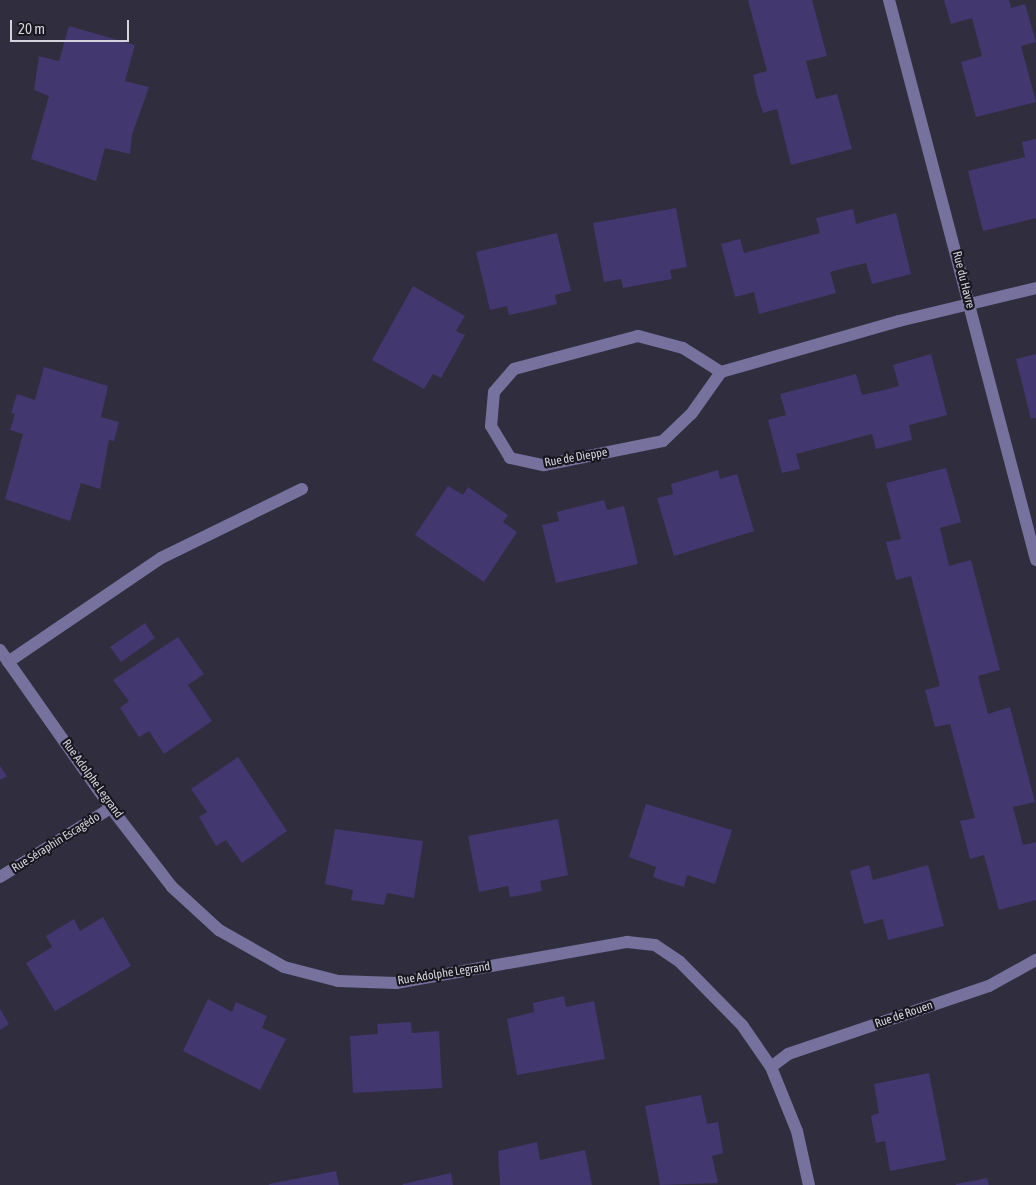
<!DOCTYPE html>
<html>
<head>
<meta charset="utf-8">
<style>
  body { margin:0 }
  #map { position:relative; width:1036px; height:1185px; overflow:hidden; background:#302e3e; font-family:"Asap Condensed",sans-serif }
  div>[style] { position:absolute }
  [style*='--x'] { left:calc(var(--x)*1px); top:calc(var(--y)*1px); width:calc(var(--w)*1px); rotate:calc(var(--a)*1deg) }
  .building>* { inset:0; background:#42376f }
  .minor>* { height:12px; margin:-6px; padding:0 6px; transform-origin:6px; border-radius:6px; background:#77719e }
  span { translate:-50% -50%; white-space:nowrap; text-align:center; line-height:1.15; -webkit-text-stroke:4.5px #18171f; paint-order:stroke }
  .street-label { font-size:12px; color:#d3d2dd }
  .scale { position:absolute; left:10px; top:20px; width:119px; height:22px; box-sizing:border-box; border:2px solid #d3d2dd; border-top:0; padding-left:6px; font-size:15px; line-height:18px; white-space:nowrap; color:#d3d2dd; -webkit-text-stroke:4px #18171f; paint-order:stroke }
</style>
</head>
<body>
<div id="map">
  <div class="building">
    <div style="clip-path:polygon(748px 0,812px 0,827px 56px,806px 61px,816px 99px,837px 94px,852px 149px,791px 165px,777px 109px,763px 113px,757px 94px,753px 75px,767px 71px)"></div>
    <div style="clip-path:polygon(944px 0,1009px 0,1011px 8px,1025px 4px,1036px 42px,1021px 46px,1036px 102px,976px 117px,961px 62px,982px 56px,972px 18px,951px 24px)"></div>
    <div style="clip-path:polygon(69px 26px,135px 45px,125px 81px,149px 87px,132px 135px,130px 154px,105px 148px,96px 181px,31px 159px,49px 96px,34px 90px,39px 56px,59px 61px)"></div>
    <div style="clip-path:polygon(1036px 139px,1036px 218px,983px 231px,968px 171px,1025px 157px,1022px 142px)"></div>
    <div style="clip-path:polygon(676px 208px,687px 267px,670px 270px,672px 279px,623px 288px,621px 279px,604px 282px,593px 223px)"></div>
    <div style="clip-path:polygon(853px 209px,856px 224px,896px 213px,911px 274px,872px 284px,866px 263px,849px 267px,830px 272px,836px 293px,759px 314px,754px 292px,735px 297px,721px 244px,740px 239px,744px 253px,820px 233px,816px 218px)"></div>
    <div style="clip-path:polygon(557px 233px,571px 291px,555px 295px,557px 304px,533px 310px,509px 315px,507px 306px,490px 310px,476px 252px)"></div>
    <div style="clip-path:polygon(413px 286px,465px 316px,456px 331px,465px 335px,441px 378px,433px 374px,424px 389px,372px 360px)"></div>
    <div style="clip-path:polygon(931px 354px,947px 415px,909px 425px,912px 440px,876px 449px,872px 434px,796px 454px,800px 469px,782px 473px,768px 420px,786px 415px,780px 394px,856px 374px,862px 395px,880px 391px,899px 386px,893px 365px)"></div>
    <div style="clip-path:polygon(1036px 354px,1036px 418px,1031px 419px,1016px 359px)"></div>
    <div style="clip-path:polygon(44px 367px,108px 386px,101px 417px,119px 422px,114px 441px,109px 440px,100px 489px,81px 483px,70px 521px,5px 499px,23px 434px,10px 430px,15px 414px,11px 413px,17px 394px,35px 400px)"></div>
    <div style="clip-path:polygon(946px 468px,961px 522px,940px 528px,949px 566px,971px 560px,1000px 670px,978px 676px,988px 714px,1010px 707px,1035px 802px,1013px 807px,1023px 845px,1036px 842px,1036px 900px,999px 910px,984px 855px,970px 859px,960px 821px,975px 818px,950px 724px,935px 727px,925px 690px,940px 686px,911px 576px,896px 580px,886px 542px,901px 539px,886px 483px)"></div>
    <div style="clip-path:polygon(718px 470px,720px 479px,737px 474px,754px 531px,674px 556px,657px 498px,673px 494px,671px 484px)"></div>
    <div style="clip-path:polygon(448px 486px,463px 495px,468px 487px,508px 515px,503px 522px,517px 532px,484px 582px,415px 535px)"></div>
    <div style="clip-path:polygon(604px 500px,607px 510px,624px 506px,638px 564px,556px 583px,542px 525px,559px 521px,557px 512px)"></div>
    <div style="clip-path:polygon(145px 623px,155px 638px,121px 662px,110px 647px)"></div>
    <div style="clip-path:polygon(178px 637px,204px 674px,188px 685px,212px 721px,164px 754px,149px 731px,139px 737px,120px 708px,129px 701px,113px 680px)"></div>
    <div style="clip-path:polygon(238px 757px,287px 831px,242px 863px,226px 840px,216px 846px,199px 817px,207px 812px,191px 789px)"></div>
    <div style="clip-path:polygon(0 766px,7px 776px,0 780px)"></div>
    <div style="clip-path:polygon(646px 804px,732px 830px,715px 884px,687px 875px,684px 887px,667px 882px,653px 877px,656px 867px,629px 857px)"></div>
    <div style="clip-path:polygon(558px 819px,568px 875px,540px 881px,542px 891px,523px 895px,510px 897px,508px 886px,479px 892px,468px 836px)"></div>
    <div style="clip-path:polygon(335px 829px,423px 841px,414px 898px,387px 893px,384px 905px,351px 900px,353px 890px,325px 884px)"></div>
    <div style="clip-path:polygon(869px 865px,873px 880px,928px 865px,944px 926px,888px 940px,883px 919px,864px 924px,850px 871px)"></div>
    <div style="clip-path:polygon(103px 917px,131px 966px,55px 1011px,26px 963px,52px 947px,46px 936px,74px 919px,80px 931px)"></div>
    <div style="clip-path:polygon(564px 996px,566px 1007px,594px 1001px,605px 1059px,517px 1075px,507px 1019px,534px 1012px,533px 1003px)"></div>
    <div style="clip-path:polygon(208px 999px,232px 1012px,236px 1002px,267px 1016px,262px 1028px,286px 1039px,260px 1090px,183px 1051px)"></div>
    <div style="clip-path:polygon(0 1009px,9px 1024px,0 1030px)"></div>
    <div style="clip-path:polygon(411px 1022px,412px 1033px,439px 1031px,442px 1088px,353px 1093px,350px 1036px,378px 1034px,377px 1024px)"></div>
    <div style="clip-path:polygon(929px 1073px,946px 1160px,890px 1171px,885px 1141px,876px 1143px,871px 1116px,879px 1113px,874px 1084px)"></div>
    <div style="clip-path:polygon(701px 1095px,707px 1124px,718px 1122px,723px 1153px,712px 1156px,718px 1183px,660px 1185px,645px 1106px)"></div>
    <div style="clip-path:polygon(537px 1142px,540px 1160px,585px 1150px,592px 1185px,500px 1185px,498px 1151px)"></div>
    <div style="clip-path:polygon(336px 1171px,339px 1185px,269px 1185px,269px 1184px)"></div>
    <div style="clip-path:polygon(451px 1173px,453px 1185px,403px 1185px,403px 1184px)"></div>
    <div style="clip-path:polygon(987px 1178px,989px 1185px,956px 1185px,956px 1184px)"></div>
  </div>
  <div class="minor">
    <div style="--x:889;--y:0;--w:579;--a:75.29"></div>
    <div style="--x:721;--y:372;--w:45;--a:-147.7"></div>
    <div style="--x:683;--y:348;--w:47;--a:-165.1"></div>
    <div style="--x:638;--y:336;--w:128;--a:165.1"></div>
    <div style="--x:514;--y:369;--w:30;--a:131"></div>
    <div style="--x:494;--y:392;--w:34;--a:95"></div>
    <div style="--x:491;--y:426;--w:37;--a:59"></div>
    <div style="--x:510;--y:458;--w:35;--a:12"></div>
    <div style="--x:544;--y:465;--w:121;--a:-11.4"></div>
    <div style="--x:663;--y:441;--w:40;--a:-44"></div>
    <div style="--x:692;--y:413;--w:50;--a:-54.7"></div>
    <div style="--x:721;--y:372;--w:185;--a:-16"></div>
    <div style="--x:899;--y:321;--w:141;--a:-13.5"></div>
    <div style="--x:0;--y:650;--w:193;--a:54.9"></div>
    <div style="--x:111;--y:808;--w:100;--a:52.3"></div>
    <div style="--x:172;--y:887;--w:64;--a:42.5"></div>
    <div style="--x:219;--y:930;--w:75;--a:29.6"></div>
    <div style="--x:284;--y:967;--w:56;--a:14.5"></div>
    <div style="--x:338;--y:981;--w:58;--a:2"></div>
    <div style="--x:396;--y:983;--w:235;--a:-10.1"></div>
    <div style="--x:627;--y:942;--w:28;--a:6"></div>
    <div style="--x:655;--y:945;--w:30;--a:34"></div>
    <div style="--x:680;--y:962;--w:88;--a:45.5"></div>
    <div style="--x:742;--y:1025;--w:51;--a:55.4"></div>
    <div style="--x:771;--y:1067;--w:69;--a:67.9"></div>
    <div style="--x:797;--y:1131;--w:55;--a:77.5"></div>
    <div style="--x:8;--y:662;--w:185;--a:-34.2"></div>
    <div style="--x:161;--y:558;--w:157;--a:-26.1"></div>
    <div style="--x:0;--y:877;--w:131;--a:-31.9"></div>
    <div style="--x:771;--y:1067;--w:21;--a:-37"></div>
    <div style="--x:788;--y:1054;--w:212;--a:-18.7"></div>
    <div style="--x:989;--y:986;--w:54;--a:-29"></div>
  </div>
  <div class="street-label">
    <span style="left:963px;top:280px;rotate:76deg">Rue du Havre</span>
    <span style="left:576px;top:458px;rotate:-10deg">Rue de Dieppe</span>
    <span style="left:92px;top:779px;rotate:54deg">Rue Adolphe Legrand</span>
    <span style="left:56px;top:843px;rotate:-32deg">Rue Séraphin Escagédo</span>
    <span style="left:444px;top:974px;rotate:-9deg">Rue Adolphe Legrand</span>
    <span style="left:904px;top:1015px;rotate:-19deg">Rue de Rouen</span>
  </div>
  <div class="scale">20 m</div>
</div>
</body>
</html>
